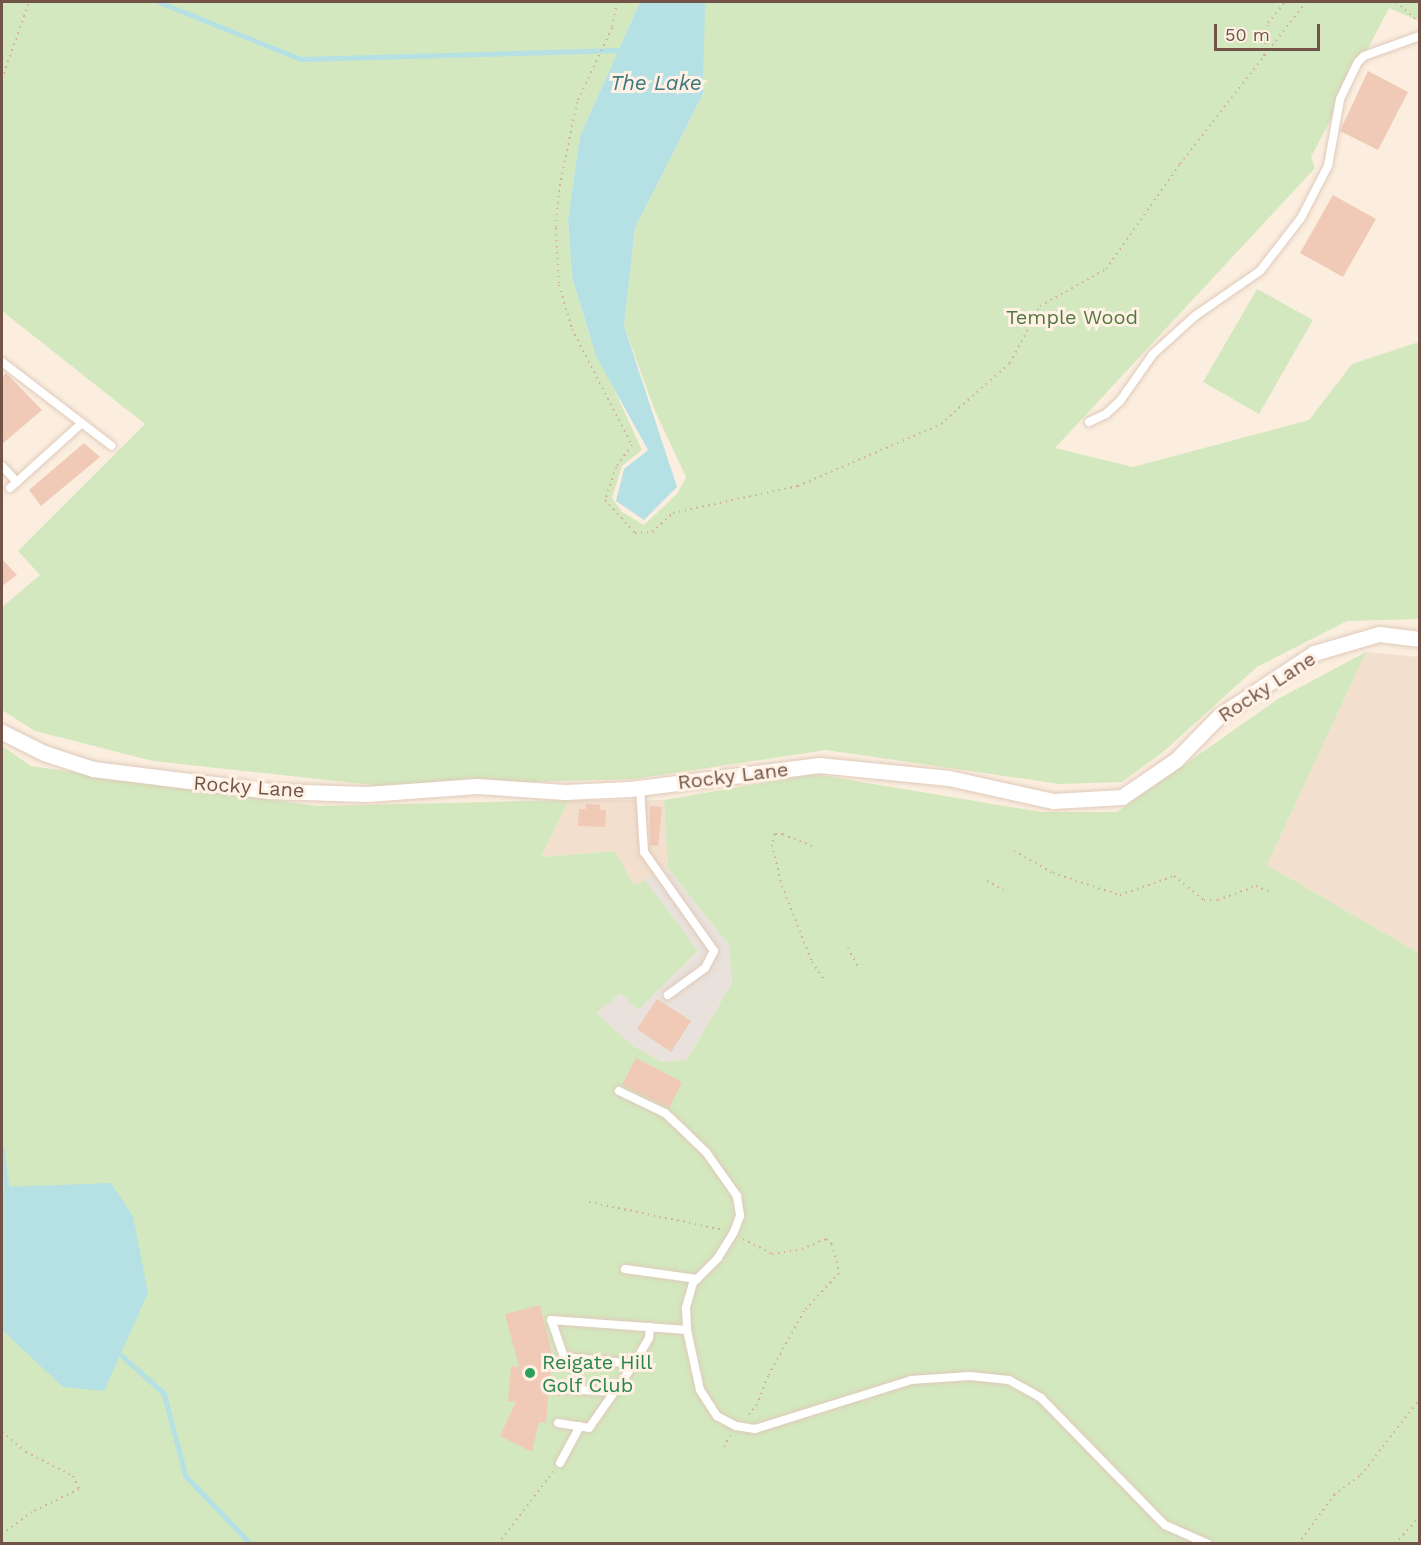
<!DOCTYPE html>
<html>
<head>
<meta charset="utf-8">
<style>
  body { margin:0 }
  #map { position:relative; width:1421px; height:1545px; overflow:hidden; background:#fbeedf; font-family:"Work Sans",sans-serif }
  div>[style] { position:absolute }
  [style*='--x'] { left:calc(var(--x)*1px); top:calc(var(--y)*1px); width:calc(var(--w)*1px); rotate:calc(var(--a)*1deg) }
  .residential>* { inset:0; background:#f3dfce }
  .industrial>* { inset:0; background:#e9e1db }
  .green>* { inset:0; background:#d3e8be }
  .water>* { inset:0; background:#b5e1e4 }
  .stream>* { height:4.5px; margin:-2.25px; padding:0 2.25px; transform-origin:2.25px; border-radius:2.25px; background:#b5e1e4 }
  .building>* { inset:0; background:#f0c9b7 }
  .path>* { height:2px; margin-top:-1px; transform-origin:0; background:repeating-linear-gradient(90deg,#d4ad9b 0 1.5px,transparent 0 6px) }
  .roads { filter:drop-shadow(0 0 2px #dfcabb) drop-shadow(0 0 2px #dfcabb) }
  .service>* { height:8px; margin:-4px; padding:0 4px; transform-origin:4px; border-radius:4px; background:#fff }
  .minor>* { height:15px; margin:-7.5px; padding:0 7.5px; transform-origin:7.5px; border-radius:7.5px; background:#fff }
  .dots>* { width:16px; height:16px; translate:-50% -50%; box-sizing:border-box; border:3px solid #fff2e5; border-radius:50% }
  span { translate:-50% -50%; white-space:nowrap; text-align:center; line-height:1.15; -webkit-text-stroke:6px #fff2e5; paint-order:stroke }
  .park-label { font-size:20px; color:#547740 }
  .street-label { font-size:20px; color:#715348 }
  .leisure-label { font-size:20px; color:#27864d }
  .left { translate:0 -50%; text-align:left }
  .water-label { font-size:21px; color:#3f787e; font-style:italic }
  .frame { position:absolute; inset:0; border:3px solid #715348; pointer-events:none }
  .scale { position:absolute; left:1214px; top:24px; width:106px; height:27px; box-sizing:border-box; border:3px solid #715348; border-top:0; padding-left:8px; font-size:18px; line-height:21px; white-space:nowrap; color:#715348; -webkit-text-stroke:4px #fff2e5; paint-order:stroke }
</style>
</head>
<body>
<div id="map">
  <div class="residential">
    <div style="clip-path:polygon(1366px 652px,1419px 657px,1419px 953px,1267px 865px)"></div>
    <div style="clip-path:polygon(569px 800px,664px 800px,668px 868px,634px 886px,615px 851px,541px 857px)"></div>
  </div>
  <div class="industrial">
    <div style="clip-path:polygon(668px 868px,729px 945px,732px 983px,687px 1060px,662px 1062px,633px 1046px,596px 1013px,621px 992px,638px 1009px,698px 952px,645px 880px)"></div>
  </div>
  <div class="green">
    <div style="clip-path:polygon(2px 2px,640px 2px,580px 136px,568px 219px,572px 277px,590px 337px,642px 450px,622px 466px,612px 498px,622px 512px,644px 525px,677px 494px,686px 477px,655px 411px,624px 326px,635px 228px,703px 94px,704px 2px,1419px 2px,1419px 21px,1389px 8px,1311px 157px,1315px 168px,1055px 448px,1133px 467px,1309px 420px,1352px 364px,1419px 342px,1419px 619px,1347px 621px,1257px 667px,1163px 752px,1122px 782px,1060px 784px,826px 750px,634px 779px,382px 786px,153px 761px,35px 731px,2px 710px,2px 607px,40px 575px,18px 551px,145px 424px,2px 311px)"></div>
    <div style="clip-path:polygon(1257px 289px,1313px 320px,1259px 414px,1203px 382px)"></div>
    <div style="clip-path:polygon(1366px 652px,1267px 865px,1419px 953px,1419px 1543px,2px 1543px,2px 746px,31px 766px,317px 806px,569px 800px,541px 857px,615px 851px,634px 885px,645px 880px,698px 951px,638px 1010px,621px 993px,596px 1013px,633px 1046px,662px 1062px,687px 1060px,732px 983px,729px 945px,668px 868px,664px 800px,814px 774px,1041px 812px,1117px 812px,1278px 699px)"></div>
  </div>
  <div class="water">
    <div style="clip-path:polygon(640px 2px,704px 2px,705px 5px,703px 94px,635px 228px,624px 326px,677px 487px,644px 520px,616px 501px,624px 469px,648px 450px,596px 356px,572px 277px,568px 219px,580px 136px)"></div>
    <div style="clip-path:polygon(111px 1183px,133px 1216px,148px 1293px,104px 1391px,63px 1387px,2px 1330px,2px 1191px,7px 1187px)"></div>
  </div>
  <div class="stream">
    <div style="--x:159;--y:2;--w:153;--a:21.9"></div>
    <div style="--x:301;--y:59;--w:318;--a:-1.6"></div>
    <div style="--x:2;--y:1148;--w:39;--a:83"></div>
    <div style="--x:120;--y:1354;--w:59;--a:41.6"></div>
    <div style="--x:164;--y:1393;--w:86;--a:75.2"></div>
    <div style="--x:186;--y:1476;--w:94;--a:46.3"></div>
  </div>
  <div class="building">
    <div style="clip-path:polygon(1368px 71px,1408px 92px,1378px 150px,1340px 131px)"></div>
    <div style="clip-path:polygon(1333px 195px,1376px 219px,1343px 277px,1300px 253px)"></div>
    <div style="clip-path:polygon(6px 373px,42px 410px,2px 444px,2px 377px)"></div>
    <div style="clip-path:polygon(84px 443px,100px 457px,41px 506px,29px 490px)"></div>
    <div style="clip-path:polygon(2px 559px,17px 575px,2px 586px)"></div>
    <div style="clip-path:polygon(586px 804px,600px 805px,600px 810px,606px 810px,605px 827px,578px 826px,579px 809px,586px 809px)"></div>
    <div style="clip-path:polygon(650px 806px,662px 807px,658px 846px,650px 845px)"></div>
    <div style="clip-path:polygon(657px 999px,691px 1021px,671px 1052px,637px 1029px)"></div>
    <div style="clip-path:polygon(636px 1058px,682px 1082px,669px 1108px,622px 1085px)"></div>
    <div style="clip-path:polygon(540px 1305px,552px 1354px,550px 1380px,562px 1381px,560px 1396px,548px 1395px,546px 1423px,539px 1422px,532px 1452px,500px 1436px,516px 1402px,508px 1401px,511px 1366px,519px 1367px,505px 1314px)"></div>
  </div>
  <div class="path">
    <div style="--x:617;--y:2;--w:26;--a:101"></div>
    <div style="--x:612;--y:28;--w:82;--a:115.3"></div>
    <div style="--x:577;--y:102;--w:90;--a:101.6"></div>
    <div style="--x:559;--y:190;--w:38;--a:95"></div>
    <div style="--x:556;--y:228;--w:57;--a:87"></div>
    <div style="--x:559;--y:285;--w:46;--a:73.5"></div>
    <div style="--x:572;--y:329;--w:131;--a:62.7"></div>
    <div style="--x:632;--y:445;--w:27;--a:126"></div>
    <div style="--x:616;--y:467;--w:35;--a:108"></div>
    <div style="--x:605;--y:500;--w:45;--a:47.7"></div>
    <div style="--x:635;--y:533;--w:17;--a:-3"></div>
    <div style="--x:652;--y:532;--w:28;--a:-42"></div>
    <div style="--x:673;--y:513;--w:128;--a:-12.2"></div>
    <div style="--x:798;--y:486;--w:156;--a:-23.4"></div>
    <div style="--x:941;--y:424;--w:92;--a:-41.5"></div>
    <div style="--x:1010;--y:363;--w:64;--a:-62.2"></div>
    <div style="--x:1040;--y:306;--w:76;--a:-29.3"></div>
    <div style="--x:1106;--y:269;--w:128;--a:-54.8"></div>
    <div style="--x:1180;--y:164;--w:205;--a:-52.1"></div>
    <div style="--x:1396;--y:2;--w:32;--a:41"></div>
    <div style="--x:1264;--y:56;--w:33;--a:-83"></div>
    <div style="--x:1268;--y:23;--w:27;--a:-51"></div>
    <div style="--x:2;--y:79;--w:82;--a:-70.7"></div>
    <div style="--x:812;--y:846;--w:31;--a:-158"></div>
    <div style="--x:783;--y:834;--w:9;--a:180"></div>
    <div style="--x:774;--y:834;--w:11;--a:100"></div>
    <div style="--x:772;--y:845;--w:42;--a:76.3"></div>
    <div style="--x:782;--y:886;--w:82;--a:68.5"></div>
    <div style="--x:812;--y:962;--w:23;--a:56"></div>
    <div style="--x:1014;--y:851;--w:45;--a:29.4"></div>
    <div style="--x:1053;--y:873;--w:71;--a:18.2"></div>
    <div style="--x:1120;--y:895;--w:57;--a:-19.4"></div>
    <div style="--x:1174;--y:876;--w:38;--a:39"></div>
    <div style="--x:1204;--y:900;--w:14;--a:0"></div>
    <div style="--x:1218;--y:900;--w:40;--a:-20.2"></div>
    <div style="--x:1256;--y:886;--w:18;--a:22"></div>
    <div style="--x:987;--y:881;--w:19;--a:28"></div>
    <div style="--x:848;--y:948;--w:21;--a:62"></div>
    <div style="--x:589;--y:1202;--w:138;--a:11.7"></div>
    <div style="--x:743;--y:1239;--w:33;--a:27"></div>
    <div style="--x:772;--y:1254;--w:30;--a:-9"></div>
    <div style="--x:802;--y:1249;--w:26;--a:-23"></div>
    <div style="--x:826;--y:1239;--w:8;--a:40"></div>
    <div style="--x:832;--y:1244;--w:30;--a:76"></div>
    <div style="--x:839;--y:1273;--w:52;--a:132.6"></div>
    <div style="--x:804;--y:1311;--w:74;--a:119"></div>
    <div style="--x:768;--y:1376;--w:30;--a:111"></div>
    <div style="--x:757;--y:1404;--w:15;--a:127"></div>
    <div style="--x:2;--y:1432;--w:31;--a:40"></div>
    <div style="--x:26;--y:1452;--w:53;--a:27.1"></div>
    <div style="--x:73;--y:1476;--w:14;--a:65"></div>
    <div style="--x:79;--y:1489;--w:52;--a:153.9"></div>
    <div style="--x:32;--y:1512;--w:37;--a:144"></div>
    <div style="--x:724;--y:1447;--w:13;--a:-61"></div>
    <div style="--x:498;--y:1544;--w:91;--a:-52.6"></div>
    <div style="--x:1298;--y:1544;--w:61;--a:-53.7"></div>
    <div style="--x:1334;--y:1495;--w:34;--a:-37"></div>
    <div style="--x:1361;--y:1475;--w:96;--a:-52.2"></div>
    <div style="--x:1395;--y:1544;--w:38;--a:-48"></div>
  </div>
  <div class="roads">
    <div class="service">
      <div style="--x:2;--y:362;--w:138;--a:37.4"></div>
      <div style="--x:1089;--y:422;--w:19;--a:-25"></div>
      <div style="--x:1106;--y:414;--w:19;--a:-43"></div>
      <div style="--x:1120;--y:401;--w:57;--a:-54.9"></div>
      <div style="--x:1153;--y:354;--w:57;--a:-42.1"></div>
      <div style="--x:1195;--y:316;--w:79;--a:-34.7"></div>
      <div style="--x:1260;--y:271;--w:67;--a:-52.3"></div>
      <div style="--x:1301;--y:218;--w:59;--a:-62.6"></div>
      <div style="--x:1328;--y:166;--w:68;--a:-79.8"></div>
      <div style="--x:1340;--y:99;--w:41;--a:-64.1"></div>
      <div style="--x:1358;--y:62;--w:8;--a:-45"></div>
      <div style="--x:1364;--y:56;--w:59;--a:-19.7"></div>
      <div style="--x:2;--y:466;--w:22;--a:47"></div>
      <div style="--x:10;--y:488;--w:97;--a:-42.1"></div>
      <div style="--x:640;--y:788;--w:64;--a:86.4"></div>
      <div style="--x:644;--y:852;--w:121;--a:54.7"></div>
      <div style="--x:714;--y:951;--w:19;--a:118"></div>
      <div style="--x:705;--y:968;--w:46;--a:143.9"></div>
      <div style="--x:619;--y:1091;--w:51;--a:25.6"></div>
      <div style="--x:665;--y:1113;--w:22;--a:43"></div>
      <div style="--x:681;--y:1128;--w:35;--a:44"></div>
      <div style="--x:706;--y:1152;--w:54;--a:54.8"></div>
      <div style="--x:737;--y:1196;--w:20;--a:81"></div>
      <div style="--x:740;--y:1216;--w:17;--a:111"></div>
      <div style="--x:734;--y:1232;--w:31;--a:122"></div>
      <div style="--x:718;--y:1258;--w:35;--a:135"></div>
      <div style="--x:693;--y:1283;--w:26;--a:106"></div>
      <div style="--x:686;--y:1308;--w:22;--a:87"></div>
      <div style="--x:687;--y:1330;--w:61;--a:77.8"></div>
      <div style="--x:700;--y:1390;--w:31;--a:57"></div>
      <div style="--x:717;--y:1416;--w:21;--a:28"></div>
      <div style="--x:736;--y:1426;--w:19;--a:9"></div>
      <div style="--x:755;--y:1429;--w:164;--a:-17.4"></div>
      <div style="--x:911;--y:1380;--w:59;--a:-3.9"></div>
      <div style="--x:970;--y:1376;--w:39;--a:6"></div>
      <div style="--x:1009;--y:1380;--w:37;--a:29"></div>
      <div style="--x:1041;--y:1398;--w:177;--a:45.7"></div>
      <div style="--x:1165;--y:1525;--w:47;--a:23.8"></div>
      <div style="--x:625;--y:1269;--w:73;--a:7.9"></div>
      <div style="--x:634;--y:1364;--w:70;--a:-174.3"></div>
      <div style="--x:564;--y:1357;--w:39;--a:-109"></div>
      <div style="--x:551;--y:1320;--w:136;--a:4.2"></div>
      <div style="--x:565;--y:1389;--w:49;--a:3.5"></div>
      <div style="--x:558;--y:1423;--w:31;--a:9"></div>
      <div style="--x:589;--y:1428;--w:78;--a:-54.9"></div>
      <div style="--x:634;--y:1364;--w:30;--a:-60"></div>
      <div style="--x:649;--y:1338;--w:11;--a:-85"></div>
      <div style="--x:560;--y:1463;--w:42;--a:-61.6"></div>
    </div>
    <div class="minor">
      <div style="--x:2;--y:732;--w:47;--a:26.6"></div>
      <div style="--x:44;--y:753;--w:52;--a:18.1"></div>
      <div style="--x:93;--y:769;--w:178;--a:7.1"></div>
      <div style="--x:270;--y:791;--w:97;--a:1.8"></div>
      <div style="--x:367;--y:794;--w:110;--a:-4.2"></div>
      <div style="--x:477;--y:786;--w:88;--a:3.9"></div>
      <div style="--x:565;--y:792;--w:65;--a:-2.6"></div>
      <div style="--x:630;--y:789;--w:191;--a:-7.2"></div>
      <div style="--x:819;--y:765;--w:131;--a:5.7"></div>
      <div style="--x:949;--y:778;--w:107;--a:12.5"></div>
      <div style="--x:1053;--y:801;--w:69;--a:-3.3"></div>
      <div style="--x:1122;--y:797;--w:65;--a:-34.4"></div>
      <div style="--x:1176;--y:760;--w:62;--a:-45.7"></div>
      <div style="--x:1219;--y:716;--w:114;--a:-33.6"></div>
      <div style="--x:1314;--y:653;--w:68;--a:-16.3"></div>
      <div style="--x:1379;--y:634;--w:41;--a:7"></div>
    </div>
  </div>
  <div class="dots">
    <div style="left:530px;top:1373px;background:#2e9e5b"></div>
  </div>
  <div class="park-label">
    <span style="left:1072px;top:317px">Temple Wood</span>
  </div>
  <div class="street-label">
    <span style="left:1267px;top:687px;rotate:-33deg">Rocky Lane</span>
    <span style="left:733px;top:776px;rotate:-7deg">Rocky Lane</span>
    <span style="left:249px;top:787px;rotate:4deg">Rocky Lane</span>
  </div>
  <div class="leisure-label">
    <span class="left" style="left:542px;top:1374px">Reigate Hill<br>Golf Club</span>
  </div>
  <div class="water-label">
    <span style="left:656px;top:83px">The Lake</span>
  </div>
  <div class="frame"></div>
  <div class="scale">50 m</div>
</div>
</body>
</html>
